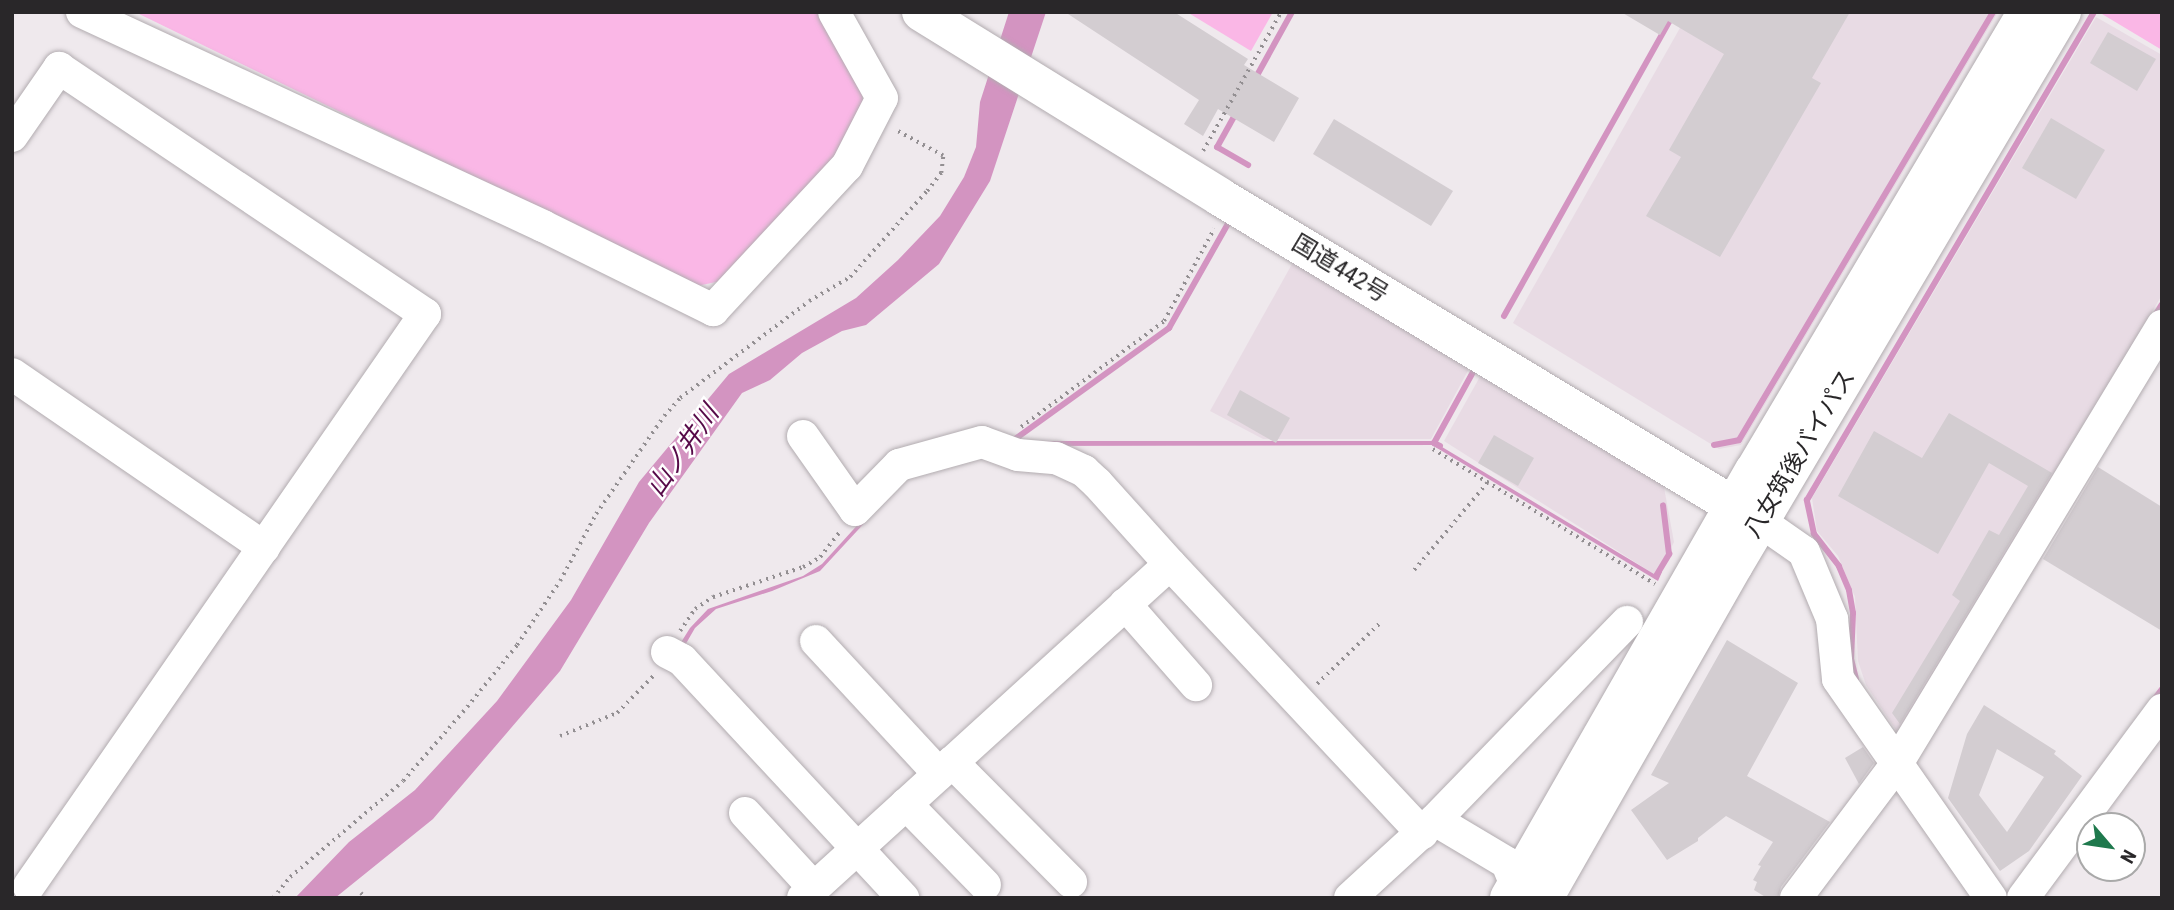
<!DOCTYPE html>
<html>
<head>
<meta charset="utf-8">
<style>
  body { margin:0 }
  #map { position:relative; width:2174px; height:910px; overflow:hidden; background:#efe9ed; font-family:"Roboto Condensed","Noto Sans JP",sans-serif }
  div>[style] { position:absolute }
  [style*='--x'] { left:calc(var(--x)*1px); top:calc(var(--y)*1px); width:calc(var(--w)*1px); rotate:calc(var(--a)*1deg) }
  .built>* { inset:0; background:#e8dbe4 }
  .green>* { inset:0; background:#fab7e6 }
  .water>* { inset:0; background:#d394c1 }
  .stream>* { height:6px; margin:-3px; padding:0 3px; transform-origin:3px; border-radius:3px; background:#d394c1 }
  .building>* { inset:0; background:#d3cdd1 }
  .path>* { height:3.5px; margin-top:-1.75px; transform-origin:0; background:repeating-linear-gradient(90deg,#938f92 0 2px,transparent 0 7px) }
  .roads { filter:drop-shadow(0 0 2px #b2acb0) drop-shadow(0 0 2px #b2acb0) }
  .minor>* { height:32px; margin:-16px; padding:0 16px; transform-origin:16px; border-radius:16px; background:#fff }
  .highway>* { height:38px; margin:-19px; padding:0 19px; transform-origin:19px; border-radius:19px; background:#fff }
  span { translate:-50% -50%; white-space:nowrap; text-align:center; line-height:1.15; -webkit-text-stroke:5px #fff; paint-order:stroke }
  .street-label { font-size:24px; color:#292729 }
  .water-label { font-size:26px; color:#560948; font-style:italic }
  .frame { position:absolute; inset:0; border:14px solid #292729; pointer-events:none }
  .north { position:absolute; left:2076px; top:812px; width:70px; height:70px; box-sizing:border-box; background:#fff; border:2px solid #a9a9a9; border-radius:50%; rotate:119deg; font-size:19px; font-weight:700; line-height:28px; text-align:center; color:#292729 }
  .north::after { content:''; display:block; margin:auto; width:24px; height:32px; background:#1f794d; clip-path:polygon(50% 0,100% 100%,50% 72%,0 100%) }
</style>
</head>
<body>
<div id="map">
  <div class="built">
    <div style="clip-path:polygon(1689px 12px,1998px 12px,1741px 445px,1719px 449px,1513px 323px)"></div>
    <div style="clip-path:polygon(2096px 17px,2162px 55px,2162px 295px,1900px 736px,1866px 685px,1858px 661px,1855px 597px,1838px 556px,1817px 531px,1812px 498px)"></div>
    <div style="clip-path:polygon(1297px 255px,1470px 367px,1431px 439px,1263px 439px,1210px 411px)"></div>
    <div style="clip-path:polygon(1482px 373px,1663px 482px,1674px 542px,1657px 576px,1444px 441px)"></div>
  </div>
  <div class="green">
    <div style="clip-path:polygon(135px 12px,818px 12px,861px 87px,865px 112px,823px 176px,721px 281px,697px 286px)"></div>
    <div style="clip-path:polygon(1187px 12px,1273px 12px,1251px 51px)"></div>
    <div style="clip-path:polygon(2104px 12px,2162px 12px,2162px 50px,2102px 14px)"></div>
  </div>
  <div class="water">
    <div style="clip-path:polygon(1009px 12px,1046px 12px,990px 181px,939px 264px,866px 325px,842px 331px,802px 353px,770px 380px,742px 393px,649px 523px,560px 671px,433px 819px,335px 898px,295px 898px,349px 842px,415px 790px,497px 701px,571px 600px,639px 482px,729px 374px,856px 298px,898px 260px,940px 216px,964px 177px,976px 147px,980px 102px)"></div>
    <div style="clip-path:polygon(1009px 441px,1432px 441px,1654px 574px,1660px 569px,1662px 572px,1658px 581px,1432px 445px,1010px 446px)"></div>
    <div style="clip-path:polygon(906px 478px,820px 571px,772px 591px,716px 609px,695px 628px,684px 647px,680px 644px,690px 628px,708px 609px,803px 576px,822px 564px,892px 487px)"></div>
  </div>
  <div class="stream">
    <div style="--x:1255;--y:79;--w:77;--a:-61.1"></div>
    <div style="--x:1236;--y:113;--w:39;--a:119"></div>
    <div style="--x:1217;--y:147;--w:36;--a:30"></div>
    <div style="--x:1504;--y:316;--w:343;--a:-60.7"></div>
    <div style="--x:2153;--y:319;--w:17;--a:-59"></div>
    <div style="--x:1011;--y:442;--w:195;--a:-35.8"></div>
    <div style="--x:1169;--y:328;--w:124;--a:-60.5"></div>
    <div style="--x:1714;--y:445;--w:25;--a:-11"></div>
    <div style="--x:1739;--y:440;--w:498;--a:-59.3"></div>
    <div style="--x:1440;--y:446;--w:7;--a:-153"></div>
    <div style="--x:1434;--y:443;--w:81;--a:-61.2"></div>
    <div style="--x:1656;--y:576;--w:26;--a:-59"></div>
    <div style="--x:1669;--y:554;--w:49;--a:-97"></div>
    <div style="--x:1856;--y:679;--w:21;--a:-104"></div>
    <div style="--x:1851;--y:659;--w:46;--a:-87.5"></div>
    <div style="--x:1853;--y:613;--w:23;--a:-100"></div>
    <div style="--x:1849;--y:590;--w:26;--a:-113"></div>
    <div style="--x:1839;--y:566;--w:41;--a:-128"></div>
    <div style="--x:1814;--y:534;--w:35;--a:-102"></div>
    <div style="--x:1807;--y:500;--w:566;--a:-59.54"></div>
    <div style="--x:2153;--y:701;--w:15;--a:-53"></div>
  </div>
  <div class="building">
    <div style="clip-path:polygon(1065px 12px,1174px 12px,1248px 59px,1244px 65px,1299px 98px,1274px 142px,1218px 109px,1203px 136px,1184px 124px,1199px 100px)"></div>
    <div style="clip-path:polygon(1621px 12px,1850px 12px,1812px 78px,1821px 83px,1720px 257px,1646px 216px,1681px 157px,1669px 150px,1724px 54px,1668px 21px,1660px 35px)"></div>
    <div style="clip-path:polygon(2108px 32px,2156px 59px,2137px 91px,2090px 63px)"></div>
    <div style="clip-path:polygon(2051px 118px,2105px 150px,2076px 199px,2022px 168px)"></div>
    <div style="clip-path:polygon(1334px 119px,1453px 191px,1431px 226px,1313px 154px)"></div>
    <div style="clip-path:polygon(1240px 390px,1290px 418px,1276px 443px,1227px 415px)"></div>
    <div style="clip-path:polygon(1949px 413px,2052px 473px,1900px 724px,1892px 713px,1960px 601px,1952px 595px,1989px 530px,1999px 535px,2028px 486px,1989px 463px,1938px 554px,1838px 496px,1874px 431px,1922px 458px)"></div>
    <div style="clip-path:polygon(1494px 435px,1534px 458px,1518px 486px,1478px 463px)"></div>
    <div style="clip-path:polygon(2098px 467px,2162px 507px,2162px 631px,2043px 559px)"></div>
    <div style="clip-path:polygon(1727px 640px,1798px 683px,1747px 776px,1830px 822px,1781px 887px,1778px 898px,1767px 898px,1754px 890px,1757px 882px,1753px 880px,1761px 866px,1758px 865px,1773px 842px,1726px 816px,1698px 838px,1698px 841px,1667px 860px,1631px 810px,1669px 783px,1651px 775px)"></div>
    <div style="clip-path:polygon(evenodd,1984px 705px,2056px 751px,2054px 754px,2082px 776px,2029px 851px,2000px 871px,1948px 798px,1967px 734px,1984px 705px,1997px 749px,2044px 777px,2007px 832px,1979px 795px,1997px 749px)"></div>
    <div style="clip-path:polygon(1863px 747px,1874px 763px,1859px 784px,1845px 758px)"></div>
  </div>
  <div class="path">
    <div style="--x:1203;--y:151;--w:159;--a:-60.7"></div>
    <div style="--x:1021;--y:427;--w:178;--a:-36.5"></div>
    <div style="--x:1164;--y:321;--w:105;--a:-61.5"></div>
    <div style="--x:1433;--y:449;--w:260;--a:31.3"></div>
    <div style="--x:1414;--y:570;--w:114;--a:-50"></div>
    <div style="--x:680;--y:631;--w:27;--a:-56"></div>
    <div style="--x:695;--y:609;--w:22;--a:-34"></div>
    <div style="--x:713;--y:597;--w:95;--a:-18.4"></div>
    <div style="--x:803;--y:567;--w:20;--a:-30"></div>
    <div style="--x:820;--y:557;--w:33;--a:-52"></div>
    <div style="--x:1317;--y:684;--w:89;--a:-44.1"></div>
    <div style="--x:560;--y:736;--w:61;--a:-22"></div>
    <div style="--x:617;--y:713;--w:54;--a:-45.7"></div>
    <div style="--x:361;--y:893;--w:7;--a:45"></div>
    <div style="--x:273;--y:898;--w:27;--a:-51"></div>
    <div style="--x:290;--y:877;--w:148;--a:-40.3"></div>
    <div style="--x:403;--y:781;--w:98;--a:-49.1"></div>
    <div style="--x:467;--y:707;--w:80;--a:-51.1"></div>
    <div style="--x:517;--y:645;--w:77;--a:-56.1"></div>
    <div style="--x:560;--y:581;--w:76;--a:-61.8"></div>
    <div style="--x:596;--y:514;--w:119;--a:-55.2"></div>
    <div style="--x:664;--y:416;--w:24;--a:-48"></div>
    <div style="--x:680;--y:398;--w:161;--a:-36.9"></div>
    <div style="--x:809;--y:301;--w:48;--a:-30.3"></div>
    <div style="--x:850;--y:277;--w:115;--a:-48.2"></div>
    <div style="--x:927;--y:191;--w:23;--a:-52"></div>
    <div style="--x:941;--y:173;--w:17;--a:-83"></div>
    <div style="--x:943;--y:156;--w:55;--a:-151.6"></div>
  </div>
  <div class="roads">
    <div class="minor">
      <div style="--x:82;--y:12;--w:508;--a:24.9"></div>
      <div style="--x:543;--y:226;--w:190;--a:26.3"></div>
      <div style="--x:713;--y:310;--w:197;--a:-47.1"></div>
      <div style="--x:847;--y:166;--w:76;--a:-62.8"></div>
      <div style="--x:882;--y:98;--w:98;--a:-119.2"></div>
      <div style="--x:12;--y:136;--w:83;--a:-55.3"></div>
      <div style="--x:59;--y:68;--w:441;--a:33.9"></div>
      <div style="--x:425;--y:314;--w:696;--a:124.7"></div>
      <div style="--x:12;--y:374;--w:306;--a:34.5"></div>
      <div style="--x:803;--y:436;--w:90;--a:54.9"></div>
      <div style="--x:855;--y:510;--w:63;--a:-45.6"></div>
      <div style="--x:899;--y:465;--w:86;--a:-15.5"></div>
      <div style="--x:982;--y:442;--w:38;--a:20"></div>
      <div style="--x:1018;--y:455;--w:38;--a:5"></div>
      <div style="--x:1056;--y:458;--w:31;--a:25"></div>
      <div style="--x:1084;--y:471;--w:18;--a:43"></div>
      <div style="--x:1097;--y:483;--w:109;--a:48"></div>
      <div style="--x:1761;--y:522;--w:52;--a:34.9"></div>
      <div style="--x:1804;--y:552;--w:73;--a:67.3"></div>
      <div style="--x:1832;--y:619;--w:60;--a:84.3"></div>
      <div style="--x:1838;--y:679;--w:267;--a:55.1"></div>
      <div style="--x:1125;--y:604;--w:108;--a:48.8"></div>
      <div style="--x:816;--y:641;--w:181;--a:47.2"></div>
      <div style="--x:667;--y:652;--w:17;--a:28"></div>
      <div style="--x:682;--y:660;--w:325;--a:47.1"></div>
      <div style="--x:952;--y:762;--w:169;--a:45.2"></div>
      <div style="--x:906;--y:804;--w:113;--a:45.7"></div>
      <div style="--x:745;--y:813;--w:102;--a:47.4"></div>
      <div style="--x:1435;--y:820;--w:84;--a:30.8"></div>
      <div style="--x:1507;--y:863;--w:24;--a:68"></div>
      <div style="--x:1516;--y:885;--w:17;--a:31"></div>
      <div style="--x:803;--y:898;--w:496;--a:-42.3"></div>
      <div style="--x:1170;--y:564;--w:369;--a:46.9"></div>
      <div style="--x:1350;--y:898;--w:115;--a:-42.5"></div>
      <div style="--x:1435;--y:820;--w:276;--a:-45.9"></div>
      <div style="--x:1796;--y:898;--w:170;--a:-53.1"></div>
      <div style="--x:1898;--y:762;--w:510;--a:-58.8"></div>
      <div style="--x:2023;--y:898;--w:234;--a:-53.5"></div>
    </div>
    <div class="highway">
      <div style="--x:921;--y:12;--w:352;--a:31.7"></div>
      <div style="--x:1220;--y:197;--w:623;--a:31.01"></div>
      <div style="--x:1509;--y:898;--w:492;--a:-60.2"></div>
      <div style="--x:1754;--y:471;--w:534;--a:-59.26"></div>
      <div style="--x:1544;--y:898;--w:383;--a:-60.3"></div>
      <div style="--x:1734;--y:565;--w:643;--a:-59.33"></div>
    </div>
  </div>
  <div class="street-label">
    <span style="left:1340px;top:269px;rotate:31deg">国道442号</span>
    <span style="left:1800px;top:454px;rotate:-59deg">八女筑後バイパス</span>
  </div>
  <div class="water-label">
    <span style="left:683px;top:451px;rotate:-55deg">山ノ井川</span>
  </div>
  <div class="frame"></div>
  <div class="north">N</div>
</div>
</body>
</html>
